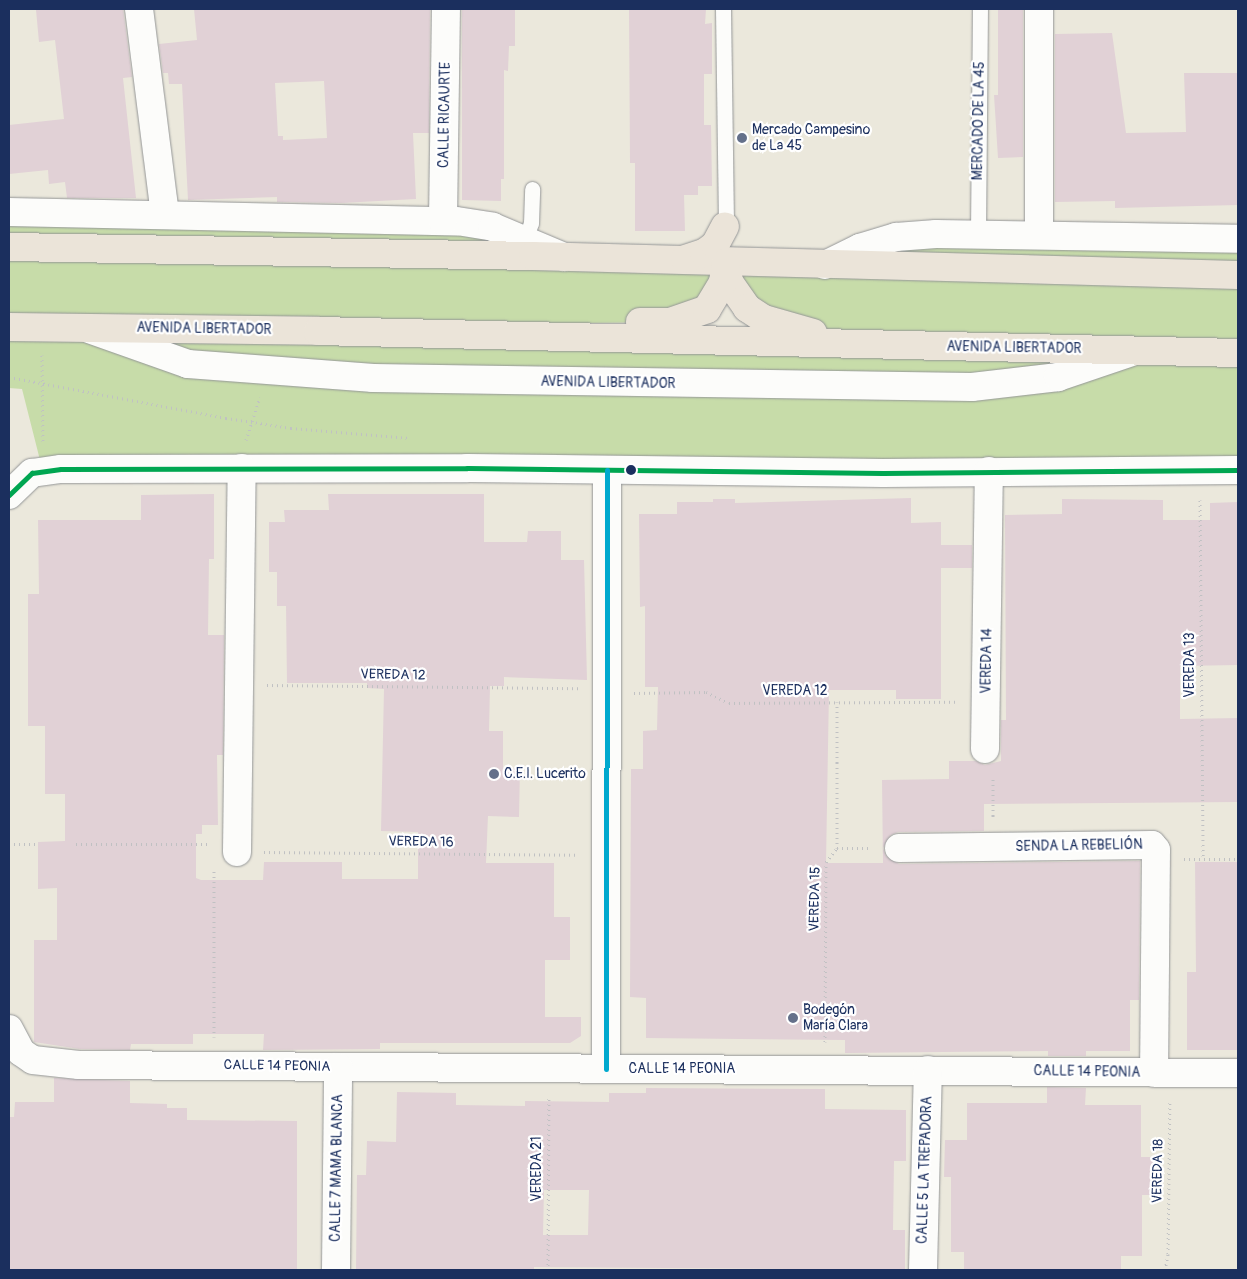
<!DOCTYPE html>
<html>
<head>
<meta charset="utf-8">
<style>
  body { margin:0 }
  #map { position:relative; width:1247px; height:1279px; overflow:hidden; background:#ebe8dc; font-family:Pangolin,sans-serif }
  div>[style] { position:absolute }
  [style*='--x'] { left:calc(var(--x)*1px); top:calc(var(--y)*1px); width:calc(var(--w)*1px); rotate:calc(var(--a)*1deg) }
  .green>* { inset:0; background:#c7dca9 }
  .building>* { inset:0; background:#e1d1d6 }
  .path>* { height:3px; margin-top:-1.5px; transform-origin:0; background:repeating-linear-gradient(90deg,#c0c1c3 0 1px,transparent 0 5px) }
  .roads { filter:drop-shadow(0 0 1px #949697) drop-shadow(0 0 1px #949697) }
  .lane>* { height:15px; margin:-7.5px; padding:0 7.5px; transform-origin:7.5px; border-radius:7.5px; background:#fcfcfa }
  .street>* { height:28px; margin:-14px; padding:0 14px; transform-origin:14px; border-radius:14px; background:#fcfcfa }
  .primary>* { height:28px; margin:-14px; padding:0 14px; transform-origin:14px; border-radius:14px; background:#ebe4d9 }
  .bus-1>* { height:5px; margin:-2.5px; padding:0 2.5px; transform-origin:2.5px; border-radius:2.5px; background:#00a651 }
  .bus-2>* { height:5px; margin:-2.5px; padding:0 2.5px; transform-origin:2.5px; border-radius:2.5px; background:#00a9ce }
  .dots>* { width:14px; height:14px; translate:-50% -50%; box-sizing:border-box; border:2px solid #fff; border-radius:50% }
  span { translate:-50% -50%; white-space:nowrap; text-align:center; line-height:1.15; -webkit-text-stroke:4.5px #fff; paint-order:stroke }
  .street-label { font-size:14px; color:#1b2f5e }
  .poi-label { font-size:14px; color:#1b2f5e }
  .left { translate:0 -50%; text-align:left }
  .frame { position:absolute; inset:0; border:10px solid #1b2f5e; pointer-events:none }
</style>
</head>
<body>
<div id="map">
  <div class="green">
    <div style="clip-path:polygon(evenodd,9px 212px,457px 221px,493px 227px,564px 257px,824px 265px,860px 248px,896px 237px,936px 234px,1238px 239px,1238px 353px,1134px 351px,1058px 377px,1016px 385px,849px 387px,293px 374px,188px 364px,83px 327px,56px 328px,83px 329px,187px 366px,292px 376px,372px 380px,972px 389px,1016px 387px,1058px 379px,1134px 353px,1238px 354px,1238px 468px,883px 471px,42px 468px,22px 389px,9px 388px,9px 212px,726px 264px,729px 282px,736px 295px,747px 308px,764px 319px,861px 344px,533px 336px,585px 323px,670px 322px,690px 318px,707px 309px,717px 295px,726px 264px)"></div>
  </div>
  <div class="building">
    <div style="clip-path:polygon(123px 9px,132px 77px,123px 78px,136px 198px,67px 198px,65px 182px,49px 184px,48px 170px,9px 174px,9px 125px,64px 119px,55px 40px,39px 42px,36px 10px)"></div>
    <div style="clip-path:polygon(evenodd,194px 9px,430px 9px,429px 133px,413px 133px,416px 199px,341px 203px,277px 202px,277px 197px,188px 200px,182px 84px,169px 84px,168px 73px,163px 73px,159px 44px,197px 40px,194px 9px,324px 81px,327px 138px,283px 140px,283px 136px,278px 136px,275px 83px,324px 81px)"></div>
    <div style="clip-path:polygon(462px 9px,515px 9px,515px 46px,509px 46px,508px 71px,504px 70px,504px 179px,501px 179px,501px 201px,462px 200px)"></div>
    <div style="clip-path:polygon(629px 9px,706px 9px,705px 24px,712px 23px,712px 74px,704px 74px,704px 125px,711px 125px,712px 186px,698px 186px,698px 195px,684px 195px,685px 231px,635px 231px,635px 163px,630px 163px)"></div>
    <div style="clip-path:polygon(998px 9px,1023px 9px,1023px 157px,998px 158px,994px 95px,998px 95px)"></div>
    <div style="clip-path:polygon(1112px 33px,1126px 133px,1186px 132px,1184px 73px,1238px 73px,1238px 205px,1115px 208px,1115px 201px,1055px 202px,1055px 34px)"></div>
    <div style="clip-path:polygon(214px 494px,214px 559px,209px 559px,208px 635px,224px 635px,223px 755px,217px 755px,218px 825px,202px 825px,202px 834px,196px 834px,196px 878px,201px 880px,263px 880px,264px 862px,342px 862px,342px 879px,418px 879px,418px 832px,381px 831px,384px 689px,367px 688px,367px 683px,287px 683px,286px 606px,277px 606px,277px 572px,269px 572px,269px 522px,285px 522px,284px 510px,329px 510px,328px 494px,484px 494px,484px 542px,527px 542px,528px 531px,561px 531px,561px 560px,584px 560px,587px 680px,504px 677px,504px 686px,490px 686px,489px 731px,503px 731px,503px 768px,520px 768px,519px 817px,488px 816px,486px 863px,554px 863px,554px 917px,570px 917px,570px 960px,545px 960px,545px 1017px,581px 1017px,581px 1036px,570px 1043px,380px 1043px,380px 1049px,263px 1050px,264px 1034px,193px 1034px,193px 1044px,131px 1044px,130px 1050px,80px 1049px,34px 1042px,34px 940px,57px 940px,57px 888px,38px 889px,38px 842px,65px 841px,65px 794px,45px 794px,45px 726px,28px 726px,28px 594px,39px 594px,38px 520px,141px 520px,141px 495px)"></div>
    <div style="clip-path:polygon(911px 498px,911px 523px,941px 522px,941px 545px,972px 545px,972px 568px,941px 568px,941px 699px,896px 699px,896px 690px,829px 690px,826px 863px,883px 863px,882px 780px,949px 779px,949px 761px,976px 761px,985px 765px,1001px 761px,1001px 720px,1006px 720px,1005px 515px,1062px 514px,1062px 499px,1163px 500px,1163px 520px,1210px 520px,1210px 503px,1238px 502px,1238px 665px,1180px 666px,1180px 719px,1238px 718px,1238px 802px,984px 804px,984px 831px,898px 832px,891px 835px,883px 848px,886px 856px,899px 864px,1140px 861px,1139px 1000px,1130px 1000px,1130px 1051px,1086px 1051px,1086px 1056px,1048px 1056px,1048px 1051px,845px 1053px,845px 1040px,646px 1038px,646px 998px,630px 997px,631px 769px,643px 769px,643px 731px,657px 730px,658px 687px,645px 687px,645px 606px,640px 607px,639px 514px,677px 514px,677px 502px,713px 502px,713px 499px,735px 499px,735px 503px)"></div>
    <div style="clip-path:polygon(1195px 862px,1238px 862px,1238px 1050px,1187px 1050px,1187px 972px,1196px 972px)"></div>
    <div style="clip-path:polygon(54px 1078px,130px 1081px,130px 1103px,167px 1104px,167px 1108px,187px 1108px,187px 1120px,297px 1121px,297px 1270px,9px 1270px,9px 1117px,14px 1117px,15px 1102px,54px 1102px)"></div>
    <div style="clip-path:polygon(1047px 1087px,1086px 1088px,1085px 1105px,1141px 1105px,1141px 1157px,1160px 1157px,1160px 1195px,1142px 1195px,1142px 1256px,1121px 1256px,1121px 1270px,964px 1270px,964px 1252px,951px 1252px,951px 1177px,944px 1177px,945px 1140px,967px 1140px,967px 1103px,1047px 1103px)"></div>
    <div style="clip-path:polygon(evenodd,646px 1088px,825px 1089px,825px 1109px,906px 1110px,906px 1161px,894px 1161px,893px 1230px,905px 1230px,905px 1270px,534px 1267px,534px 1270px,356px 1270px,357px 1175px,366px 1175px,367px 1141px,396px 1142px,397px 1092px,456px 1093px,456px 1105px,525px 1106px,525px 1101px,609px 1102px,609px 1093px,646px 1093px,646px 1088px,544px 1190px,589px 1190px,588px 1235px,543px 1235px,544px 1190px)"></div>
  </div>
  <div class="path">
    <div style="--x:42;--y:355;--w:89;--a:89.4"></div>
    <div style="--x:9;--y:377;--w:221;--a:10.7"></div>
    <div style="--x:226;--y:418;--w:66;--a:8.7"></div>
    <div style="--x:291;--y:428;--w:119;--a:4.8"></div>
    <div style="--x:246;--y:440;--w:45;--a:-72"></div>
    <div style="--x:1200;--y:500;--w:359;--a:89.5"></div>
    <div style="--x:267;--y:685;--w:312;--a:0.6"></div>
    <div style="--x:634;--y:693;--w:72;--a:-0.8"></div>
    <div style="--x:706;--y:692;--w:25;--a:26"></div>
    <div style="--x:729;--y:703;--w:229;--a:-0.3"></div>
    <div style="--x:993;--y:775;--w:43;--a:90"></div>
    <div style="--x:9;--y:844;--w:29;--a:0"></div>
    <div style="--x:76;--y:844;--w:133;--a:0"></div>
    <div style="--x:837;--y:848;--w:34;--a:0"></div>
    <div style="--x:264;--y:852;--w:314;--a:0.5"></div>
    <div style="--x:1184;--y:859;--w:54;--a:0"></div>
    <div style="--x:214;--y:1037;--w:166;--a:-90"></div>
    <div style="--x:825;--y:1042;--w:180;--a:-89.7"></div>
    <div style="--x:826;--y:862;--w:18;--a:-52"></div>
    <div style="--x:837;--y:848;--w:146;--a:-90"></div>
    <div style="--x:548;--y:1270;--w:174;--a:-89.7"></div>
    <div style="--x:1165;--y:1270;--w:16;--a:-79"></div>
    <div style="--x:1168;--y:1254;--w:153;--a:-89.3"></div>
  </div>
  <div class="roads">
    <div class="lane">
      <div style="--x:723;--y:9;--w:223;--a:89.2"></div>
      <div style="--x:978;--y:234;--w:225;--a:-89.5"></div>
      <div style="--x:526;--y:238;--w:16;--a:-72"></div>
      <div style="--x:531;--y:223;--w:34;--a:-88"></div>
    </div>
    <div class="street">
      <div style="--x:139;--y:9;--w:207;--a:82.8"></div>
      <div style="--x:9;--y:212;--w:448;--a:1.2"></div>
      <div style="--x:457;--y:221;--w:36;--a:9"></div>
      <div style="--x:493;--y:227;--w:77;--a:22.9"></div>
      <div style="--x:443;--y:221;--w:212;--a:-89.2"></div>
      <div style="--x:1039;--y:235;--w:226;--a:-90"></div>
      <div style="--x:825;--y:265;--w:39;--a:-26"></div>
      <div style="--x:860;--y:248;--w:38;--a:-17"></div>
      <div style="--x:896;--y:237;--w:40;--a:-4.3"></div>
      <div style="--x:936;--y:234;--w:302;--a:0.9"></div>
      <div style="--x:89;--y:329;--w:105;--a:19.5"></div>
      <div style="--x:188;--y:364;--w:186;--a:4.3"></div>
      <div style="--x:373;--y:378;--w:599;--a:0.86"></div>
      <div style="--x:972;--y:387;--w:87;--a:-6.6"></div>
      <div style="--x:1058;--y:377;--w:78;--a:-18.7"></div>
      <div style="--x:9;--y:495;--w:32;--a:-44"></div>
      <div style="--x:32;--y:473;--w:29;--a:-8"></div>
      <div style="--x:61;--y:469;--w:406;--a:-0.1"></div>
      <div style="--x:467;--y:468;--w:416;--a:0.7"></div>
      <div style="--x:883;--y:473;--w:355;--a:-0.5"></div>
      <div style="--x:985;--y:749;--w:278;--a:-89.2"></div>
      <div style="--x:899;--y:848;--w:253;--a:-0.7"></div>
      <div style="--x:1152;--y:845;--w:6;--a:51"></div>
      <div style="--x:1156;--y:850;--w:223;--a:90.5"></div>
      <div style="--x:237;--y:852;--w:384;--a:-89.3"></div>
      <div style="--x:9;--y:1029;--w:26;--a:62"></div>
      <div style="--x:21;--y:1052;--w:14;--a:34"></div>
      <div style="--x:33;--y:1060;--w:46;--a:6.2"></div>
      <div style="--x:79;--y:1065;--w:1159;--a:0.4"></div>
      <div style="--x:606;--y:1069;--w:599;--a:-89.9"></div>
      <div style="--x:336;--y:1270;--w:203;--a:-89.4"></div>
      <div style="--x:923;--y:1270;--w:200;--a:-88.6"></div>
    </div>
    <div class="primary">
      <div style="--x:9;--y:247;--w:524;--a:0.98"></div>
      <div style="--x:533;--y:256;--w:705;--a:1.54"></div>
      <div style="--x:685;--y:259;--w:20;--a:-18"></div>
      <div style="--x:704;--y:253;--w:14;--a:-36"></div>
      <div style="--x:715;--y:245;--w:21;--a:-62"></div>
      <div style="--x:726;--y:263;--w:19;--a:81"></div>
      <div style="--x:729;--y:282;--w:32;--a:55"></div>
      <div style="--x:747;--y:308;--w:20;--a:33"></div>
      <div style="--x:764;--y:319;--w:51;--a:15.9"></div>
      <div style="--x:640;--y:322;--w:30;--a:0"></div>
      <div style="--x:670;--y:322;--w:39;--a:-19"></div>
      <div style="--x:707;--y:309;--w:31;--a:-59"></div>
      <div style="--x:723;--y:282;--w:20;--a:-81"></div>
      <div style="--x:9;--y:327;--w:309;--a:0.7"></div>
      <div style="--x:318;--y:331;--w:920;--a:1.37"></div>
    </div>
  </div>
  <div class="bus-1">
    <div style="--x:9;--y:495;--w:32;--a:-44"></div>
    <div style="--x:32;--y:473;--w:29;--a:-8"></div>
    <div style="--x:61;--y:469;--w:406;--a:-0.1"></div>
    <div style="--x:467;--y:468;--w:416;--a:0.7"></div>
    <div style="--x:883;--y:473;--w:355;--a:-0.5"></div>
  </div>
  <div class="bus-2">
    <div style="--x:606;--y:1069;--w:599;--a:-89.9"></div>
  </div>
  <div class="dots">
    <div style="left:742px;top:138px;background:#64708a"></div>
    <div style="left:631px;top:470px;background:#1b2f5e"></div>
    <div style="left:494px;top:774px;background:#64708a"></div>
    <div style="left:793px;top:1018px;background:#64708a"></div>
  </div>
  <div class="street-label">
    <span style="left:445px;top:115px;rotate:-89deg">CALLE RICAURTE</span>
    <span style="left:979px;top:121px;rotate:-89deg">MERCADO DE LA 45</span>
    <span style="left:204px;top:329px;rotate:1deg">AVENIDA LIBERTADOR</span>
    <span style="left:1014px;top:348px;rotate:1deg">AVENIDA LIBERTADOR</span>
    <span style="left:608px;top:383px;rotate:1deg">AVENIDA LIBERTADOR</span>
    <span style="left:987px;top:661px;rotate:-89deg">VEREDA 14</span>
    <span style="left:1190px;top:665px;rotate:-90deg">VEREDA 13</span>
    <span style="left:393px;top:675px;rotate:1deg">VEREDA 12</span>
    <span style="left:795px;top:691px">VEREDA 12</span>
    <span style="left:421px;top:842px;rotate:1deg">VEREDA 16</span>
    <span style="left:1079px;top:846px;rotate:-1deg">SENDA LA REBELIÓN</span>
    <span style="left:815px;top:899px;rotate:-89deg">VEREDA 15</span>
    <span style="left:277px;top:1066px;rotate:1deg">CALLE 14 PEONIA</span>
    <span style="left:682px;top:1069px">CALLE 14 PEONIA</span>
    <span style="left:1087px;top:1072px;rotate:1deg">CALLE 14 PEONIA</span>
    <span style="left:337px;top:1168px;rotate:-89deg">CALLE 7 MAMA BLANCA</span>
    <span style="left:537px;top:1169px;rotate:-90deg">VEREDA 21</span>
    <span style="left:925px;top:1170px;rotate:-88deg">CALLE 5 LA TREPADORA</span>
    <span style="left:1158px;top:1171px;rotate:-89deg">VEREDA 18</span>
  </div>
  <div class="poi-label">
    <span class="left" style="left:752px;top:138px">Mercado Campesino<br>de La 45</span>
    <span class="left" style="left:504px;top:774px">C.E.I. Lucerito</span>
    <span class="left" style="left:803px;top:1018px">Bodegón<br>María Clara</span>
  </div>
  <div class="frame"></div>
</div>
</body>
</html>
